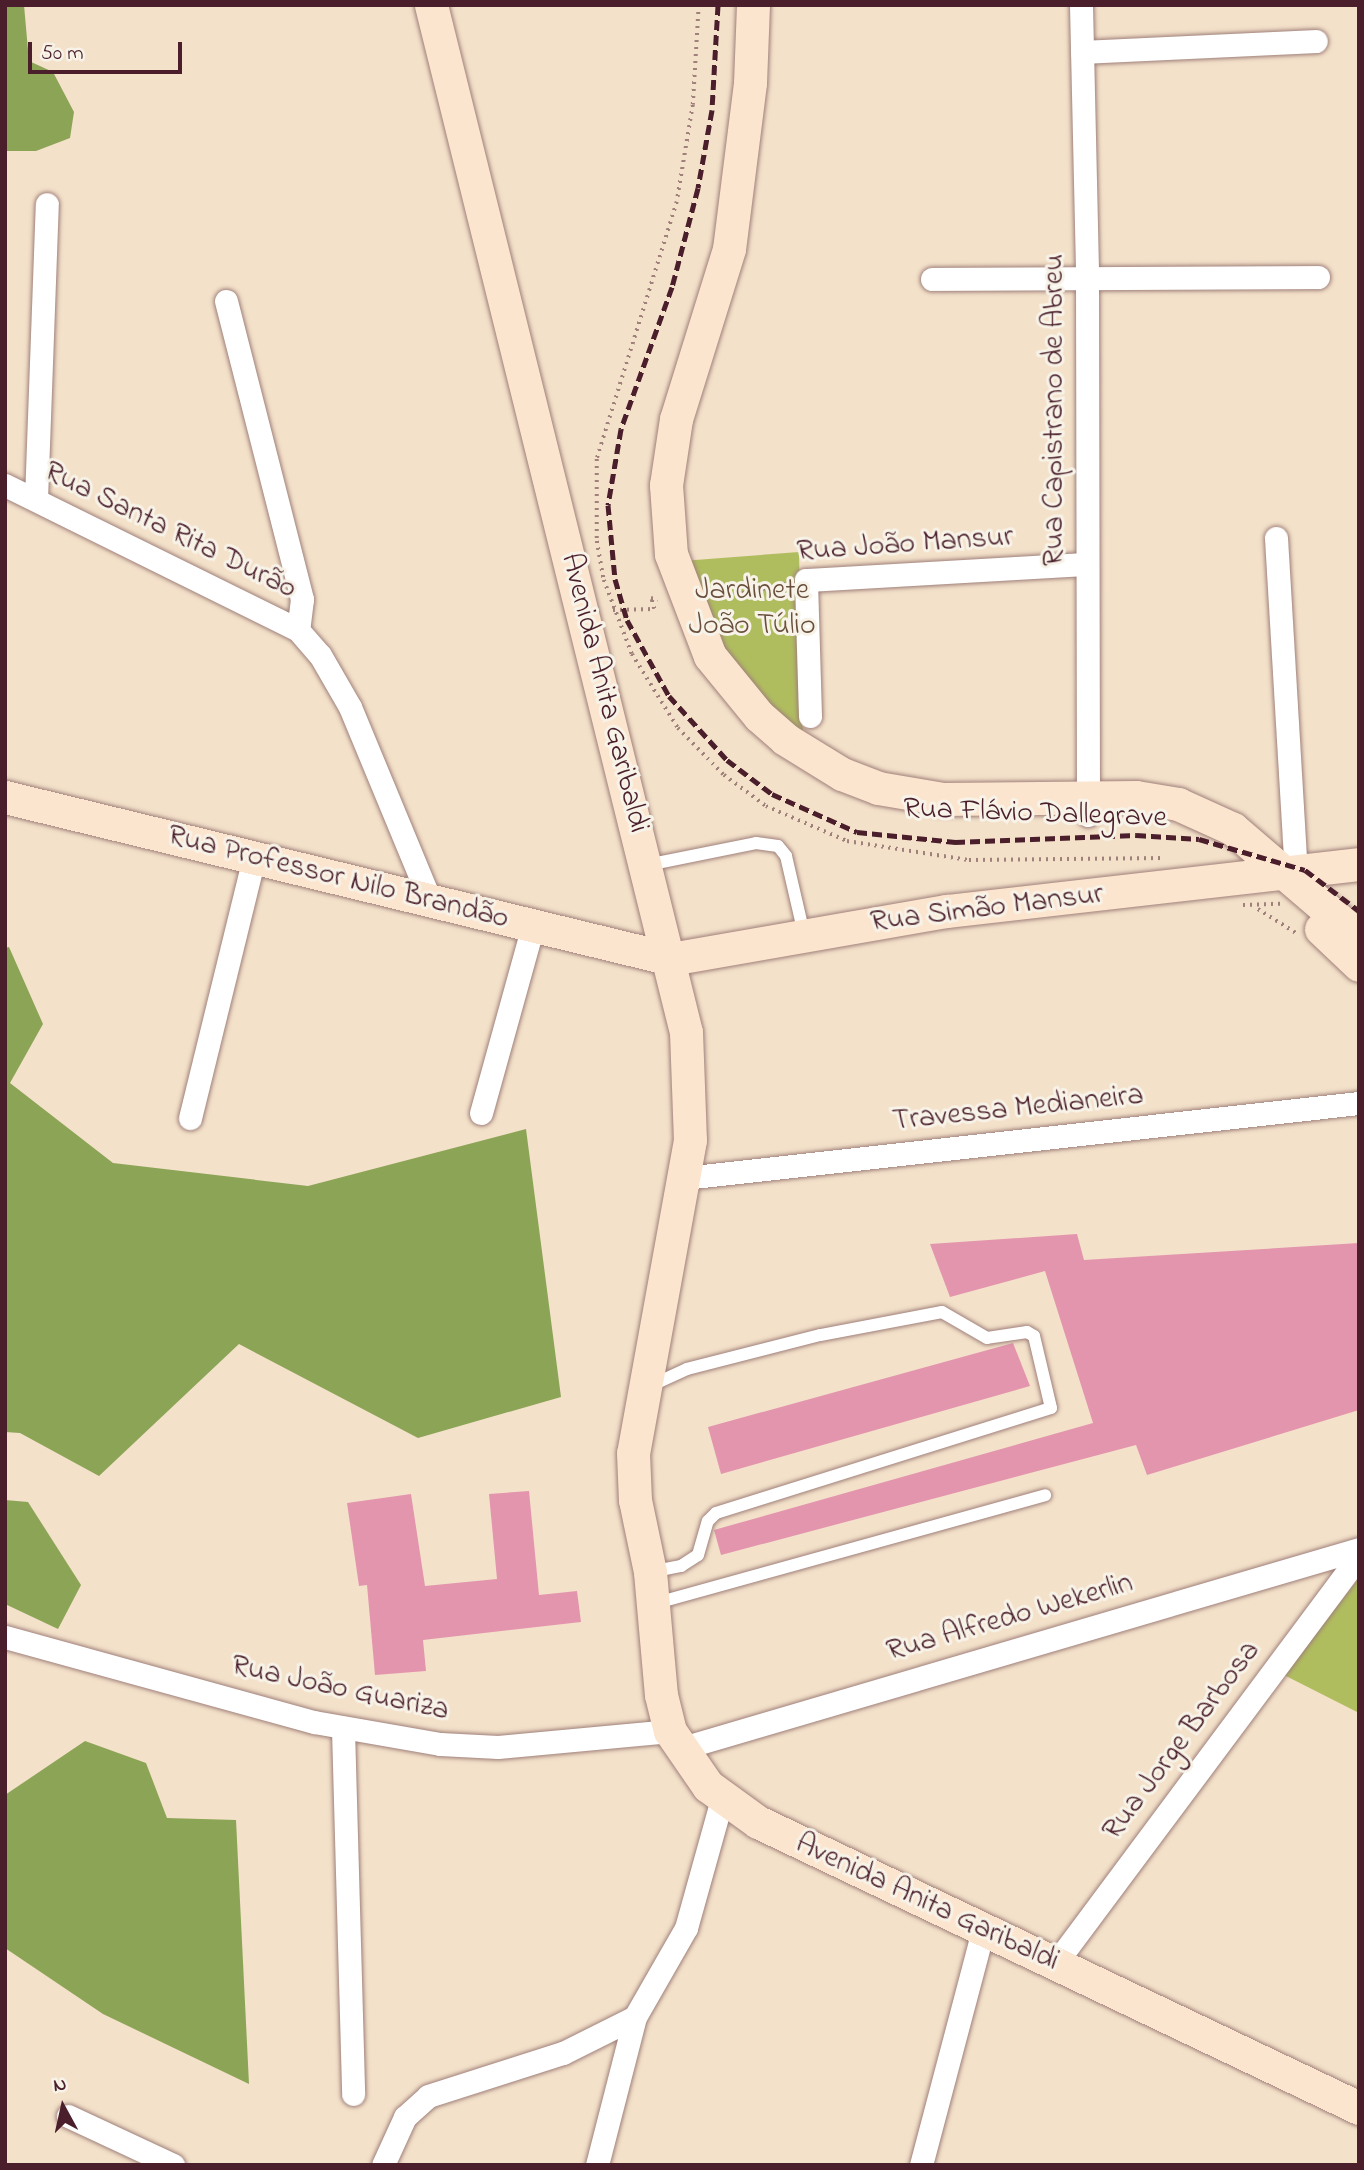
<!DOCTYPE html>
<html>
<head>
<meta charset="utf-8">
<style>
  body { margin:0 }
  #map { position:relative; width:1364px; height:2170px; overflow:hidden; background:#f4e1ca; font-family:"Indie Flower",sans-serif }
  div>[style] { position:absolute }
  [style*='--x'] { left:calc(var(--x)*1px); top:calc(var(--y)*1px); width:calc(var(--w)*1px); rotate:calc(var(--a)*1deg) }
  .green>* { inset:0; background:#b0bd5f }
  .forest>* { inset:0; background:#8ca456 }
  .building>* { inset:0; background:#e395ad }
  .path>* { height:3.5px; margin-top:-1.75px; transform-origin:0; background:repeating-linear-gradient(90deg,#9f807a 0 2px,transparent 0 7px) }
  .roads { filter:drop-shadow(0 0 2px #9f807a) drop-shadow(0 0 2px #9f807a) }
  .service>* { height:12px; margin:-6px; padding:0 6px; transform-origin:6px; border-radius:6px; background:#fff }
  .minor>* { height:23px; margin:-11.5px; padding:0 11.5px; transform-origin:11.5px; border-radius:11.5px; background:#fff }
  .secondary>* { height:33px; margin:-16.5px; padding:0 16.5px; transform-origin:16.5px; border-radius:16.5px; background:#fce5cf }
  .rail>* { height:5px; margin-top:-2.5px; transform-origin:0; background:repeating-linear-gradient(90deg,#4a1f2b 0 10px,transparent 0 15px) }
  span { translate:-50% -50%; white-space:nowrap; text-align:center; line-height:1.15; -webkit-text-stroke:6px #f7f3e8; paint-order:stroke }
  .street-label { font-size:30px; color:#4a1f2b }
  .park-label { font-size:30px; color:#694e3b }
  .frame { position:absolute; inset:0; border:7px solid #4a1f2b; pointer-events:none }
  .north { position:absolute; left:28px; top:2072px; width:70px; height:70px; -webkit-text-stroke:5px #f7f3e8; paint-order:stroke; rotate:352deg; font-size:19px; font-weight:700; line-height:28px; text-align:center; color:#4a1f2b }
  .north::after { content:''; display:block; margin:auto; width:24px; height:32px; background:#4a1f2b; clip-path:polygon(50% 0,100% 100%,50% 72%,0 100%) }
  .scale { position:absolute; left:28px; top:42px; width:154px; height:32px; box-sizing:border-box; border:4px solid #4a1f2b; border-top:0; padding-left:9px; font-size:21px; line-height:24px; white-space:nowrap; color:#4a1f2b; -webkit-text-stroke:5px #f7f3e8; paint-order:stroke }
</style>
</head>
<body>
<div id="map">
  <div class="green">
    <div style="clip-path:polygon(799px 552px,803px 740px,728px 662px,682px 561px)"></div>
    <div style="clip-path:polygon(1359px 1578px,1359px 1713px,1284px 1675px)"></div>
  </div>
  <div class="forest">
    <div style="clip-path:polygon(5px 5px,24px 5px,29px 61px,53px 72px,74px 112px,70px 138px,36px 151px,5px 151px)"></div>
    <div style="clip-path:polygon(9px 947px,43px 1024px,10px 1083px,113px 1163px,308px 1186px,526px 1129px,561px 1397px,418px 1438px,239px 1344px,99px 1476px,20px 1433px,5px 1432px,5px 948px)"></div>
    <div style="clip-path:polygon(5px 1500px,28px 1502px,81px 1585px,58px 1629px,5px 1604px)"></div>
    <div style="clip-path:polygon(85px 1741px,146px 1763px,167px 1818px,236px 1820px,249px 2084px,103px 2014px,5px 1948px,5px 1795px)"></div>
  </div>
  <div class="building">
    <div style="clip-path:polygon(1077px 1234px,1084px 1260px,1359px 1243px,1359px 1410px,1147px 1475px,1136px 1445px,721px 1555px,714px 1530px,1093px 1423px,1045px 1271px,950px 1297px,930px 1244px)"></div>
    <div style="clip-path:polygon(1013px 1343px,1030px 1386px,721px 1474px,708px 1427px)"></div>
    <div style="clip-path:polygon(529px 1491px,539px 1595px,577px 1591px,581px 1622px,423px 1640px,426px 1671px,375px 1675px,367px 1585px,359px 1586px,347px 1503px,411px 1494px,425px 1586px,497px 1579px,489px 1494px)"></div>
  </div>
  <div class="path">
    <div style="--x:699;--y:5;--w:100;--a:93.4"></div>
    <div style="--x:693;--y:105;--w:98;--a:99.4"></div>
    <div style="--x:677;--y:202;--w:269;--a:107.3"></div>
    <div style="--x:597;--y:459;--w:82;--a:90"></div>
    <div style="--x:597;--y:541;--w:40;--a:80"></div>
    <div style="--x:604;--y:580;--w:79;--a:69.3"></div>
    <div style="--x:632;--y:654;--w:87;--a:58.1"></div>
    <div style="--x:678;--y:728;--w:66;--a:45.6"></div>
    <div style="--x:724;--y:775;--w:52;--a:36.4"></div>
    <div style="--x:766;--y:806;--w:88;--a:23.4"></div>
    <div style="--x:847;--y:841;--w:123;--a:8.9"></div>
    <div style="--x:969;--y:860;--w:196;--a:-0.6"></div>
    <div style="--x:715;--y:599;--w:73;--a:-11.9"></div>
    <div style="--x:613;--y:610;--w:41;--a:-1.4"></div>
    <div style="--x:654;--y:609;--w:11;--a:-105"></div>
    <div style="--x:651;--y:598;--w:7;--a:16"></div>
    <div style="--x:1243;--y:905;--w:38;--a:-2"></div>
    <div style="--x:1258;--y:909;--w:45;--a:32.3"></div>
  </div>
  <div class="roads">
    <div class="service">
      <div style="--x:647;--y:865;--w:111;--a:-11.4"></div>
      <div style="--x:756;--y:843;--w:22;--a:8"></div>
      <div style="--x:778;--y:846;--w:13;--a:51"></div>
      <div style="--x:786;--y:856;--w:80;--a:77"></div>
      <div style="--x:650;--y:1572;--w:32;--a:-11"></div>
      <div style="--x:681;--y:1566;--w:20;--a:-33"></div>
      <div style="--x:698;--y:1555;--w:35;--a:-74"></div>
      <div style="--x:708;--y:1521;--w:11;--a:-45"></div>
      <div style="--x:716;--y:1513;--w:351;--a:-17.4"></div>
      <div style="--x:1051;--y:1408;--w:74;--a:-103.3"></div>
      <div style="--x:1034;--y:1336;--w:8;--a:-150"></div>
      <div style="--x:1027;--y:1332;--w:40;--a:171.5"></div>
      <div style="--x:987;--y:1338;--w:52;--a:-150"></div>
      <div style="--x:942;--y:1312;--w:124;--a:169.3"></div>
      <div style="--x:820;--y:1335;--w:137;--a:165.7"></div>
      <div style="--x:687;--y:1369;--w:41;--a:155.3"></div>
      <div style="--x:653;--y:1604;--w:407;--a:-15.5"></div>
    </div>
    <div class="minor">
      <div style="--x:1081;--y:5;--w:273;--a:88.7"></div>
      <div style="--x:1087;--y:278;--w:537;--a:89.89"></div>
      <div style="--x:1082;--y:52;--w:234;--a:-2.7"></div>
      <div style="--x:932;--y:279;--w:386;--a:-0.3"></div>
      <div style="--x:226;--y:301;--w:308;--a:75.7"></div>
      <div style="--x:302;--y:599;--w:31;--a:97"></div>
      <div style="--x:5;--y:485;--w:327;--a:26.3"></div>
      <div style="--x:298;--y:630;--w:33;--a:49"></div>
      <div style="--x:320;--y:655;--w:60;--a:60"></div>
      <div style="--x:350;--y:707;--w:209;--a:67.5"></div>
      <div style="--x:36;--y:499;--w:295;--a:-87.9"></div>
      <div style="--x:1276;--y:538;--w:334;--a:86.6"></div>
      <div style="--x:810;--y:716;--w:136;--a:-91.7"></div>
      <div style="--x:806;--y:580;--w:281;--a:-3.3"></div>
      <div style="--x:481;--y:1113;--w:194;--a:-74.5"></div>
      <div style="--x:190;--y:1118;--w:268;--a:-76.2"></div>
      <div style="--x:685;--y:1178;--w:678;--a:-6.35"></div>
      <div style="--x:5;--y:1637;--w:320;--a:15.4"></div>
      <div style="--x:314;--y:1722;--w:128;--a:9.9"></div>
      <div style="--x:440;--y:1744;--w:58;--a:3"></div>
      <div style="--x:498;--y:1747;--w:173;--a:-5.3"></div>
      <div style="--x:343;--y:1729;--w:365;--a:88.4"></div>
      <div style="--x:679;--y:1749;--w:709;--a:-16.39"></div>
      <div style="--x:1055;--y:1964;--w:509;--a:-53.31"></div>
      <div style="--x:68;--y:2116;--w:116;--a:25"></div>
      <div style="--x:383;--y:2165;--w:53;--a:-65.4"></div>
      <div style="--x:405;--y:2117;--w:31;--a:-42"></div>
      <div style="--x:428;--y:2096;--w:142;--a:-17.7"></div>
      <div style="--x:563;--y:2053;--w:80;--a:-26.6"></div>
      <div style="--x:635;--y:2017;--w:103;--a:-60.2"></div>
      <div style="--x:686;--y:1928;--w:134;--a:-74.4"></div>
      <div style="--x:597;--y:2165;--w:153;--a:-75.6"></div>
      <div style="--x:921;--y:2165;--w:243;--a:-75.2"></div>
    </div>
    <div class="secondary">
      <div style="--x:431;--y:5;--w:1058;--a:76.06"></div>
      <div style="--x:686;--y:1032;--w:108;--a:87.9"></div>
      <div style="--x:690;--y:1140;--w:318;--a:100.3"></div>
      <div style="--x:633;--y:1453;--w:47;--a:87.6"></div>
      <div style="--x:635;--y:1500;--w:74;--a:78.2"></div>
      <div style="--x:650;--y:1572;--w:123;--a:84.9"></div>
      <div style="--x:661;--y:1695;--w:37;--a:76"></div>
      <div style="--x:670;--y:1731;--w:67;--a:55.4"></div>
      <div style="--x:708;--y:1786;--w:62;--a:35.8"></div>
      <div style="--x:758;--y:1822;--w:666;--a:25.45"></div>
      <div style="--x:753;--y:5;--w:78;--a:92.2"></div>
      <div style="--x:750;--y:83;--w:167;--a:97.2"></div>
      <div style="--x:729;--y:249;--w:178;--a:107.3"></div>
      <div style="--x:676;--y:419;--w:67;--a:98.6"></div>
      <div style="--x:666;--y:485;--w:69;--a:85.9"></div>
      <div style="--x:671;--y:554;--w:109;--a:69.1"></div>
      <div style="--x:710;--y:656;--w:77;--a:50.8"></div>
      <div style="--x:759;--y:716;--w:35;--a:41"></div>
      <div style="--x:785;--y:739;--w:67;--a:31.6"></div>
      <div style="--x:842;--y:774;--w:39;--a:21"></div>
      <div style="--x:878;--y:788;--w:66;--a:9.6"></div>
      <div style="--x:943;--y:799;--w:193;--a:-0.6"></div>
      <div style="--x:1136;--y:797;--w:43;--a:9.5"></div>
      <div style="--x:1178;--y:804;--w:60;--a:24.4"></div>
      <div style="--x:1233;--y:829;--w:166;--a:40.6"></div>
      <div style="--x:5;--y:797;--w:685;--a:13.67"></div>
      <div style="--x:671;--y:959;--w:280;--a:-9.9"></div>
      <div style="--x:947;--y:911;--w:415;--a:-6.5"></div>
      <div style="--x:1321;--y:929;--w:52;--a:43.5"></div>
    </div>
  </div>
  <div class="rail">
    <div style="--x:718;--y:5;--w:105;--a:93.3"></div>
    <div style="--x:712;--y:110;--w:79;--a:100.2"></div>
    <div style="--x:698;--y:188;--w:102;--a:104.7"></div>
    <div style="--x:672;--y:287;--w:151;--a:109.8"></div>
    <div style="--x:621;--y:429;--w:77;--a:99.7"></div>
    <div style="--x:608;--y:505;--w:74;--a:84.6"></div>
    <div style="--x:615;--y:579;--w:43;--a:73.7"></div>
    <div style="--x:627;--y:620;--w:87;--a:61.1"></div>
    <div style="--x:669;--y:696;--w:86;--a:47.8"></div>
    <div style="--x:727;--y:760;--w:56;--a:37.1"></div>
    <div style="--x:772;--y:794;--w:93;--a:24.1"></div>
    <div style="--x:857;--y:832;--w:99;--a:5.8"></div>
    <div style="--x:955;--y:842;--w:181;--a:-2.2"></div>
    <div style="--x:1136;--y:835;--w:63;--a:3.6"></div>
    <div style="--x:1199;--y:839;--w:110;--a:16.3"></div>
    <div style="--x:1305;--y:870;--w:68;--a:37.2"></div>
  </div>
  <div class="street-label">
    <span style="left:1055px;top:410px;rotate:-90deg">Rua Capistrano de Abreu</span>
    <span style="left:170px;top:531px;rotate:26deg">Rua Santa Rita Durão</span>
    <span style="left:905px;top:545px;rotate:-4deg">Rua João Mansur</span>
    <span style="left:604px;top:693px;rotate:76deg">Avenida Anita Garibaldi</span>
    <span style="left:1035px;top:814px;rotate:2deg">Rua Flávio Dallegrave</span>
    <span style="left:338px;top:878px;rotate:14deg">Rua Professor Nilo Brandão</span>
    <span style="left:987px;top:909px;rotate:-7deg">Rua Simão Mansur</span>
    <span style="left:1018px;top:1109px;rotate:-6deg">Travessa Medianeira</span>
    <span style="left:1010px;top:1618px;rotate:-16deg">Rua Alfredo Wekerlin</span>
    <span style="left:340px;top:1689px;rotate:12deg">Rua João Guariza</span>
    <span style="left:1182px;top:1741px;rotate:-53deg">Rua Jorge Barbosa</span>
    <span style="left:927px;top:1903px;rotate:25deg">Avenida Anita Garibaldi</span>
  </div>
  <div class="park-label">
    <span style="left:752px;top:608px">Jardinete<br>João Túlio</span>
  </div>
  <div class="frame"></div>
  <div class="north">N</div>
  <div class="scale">50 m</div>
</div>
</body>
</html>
